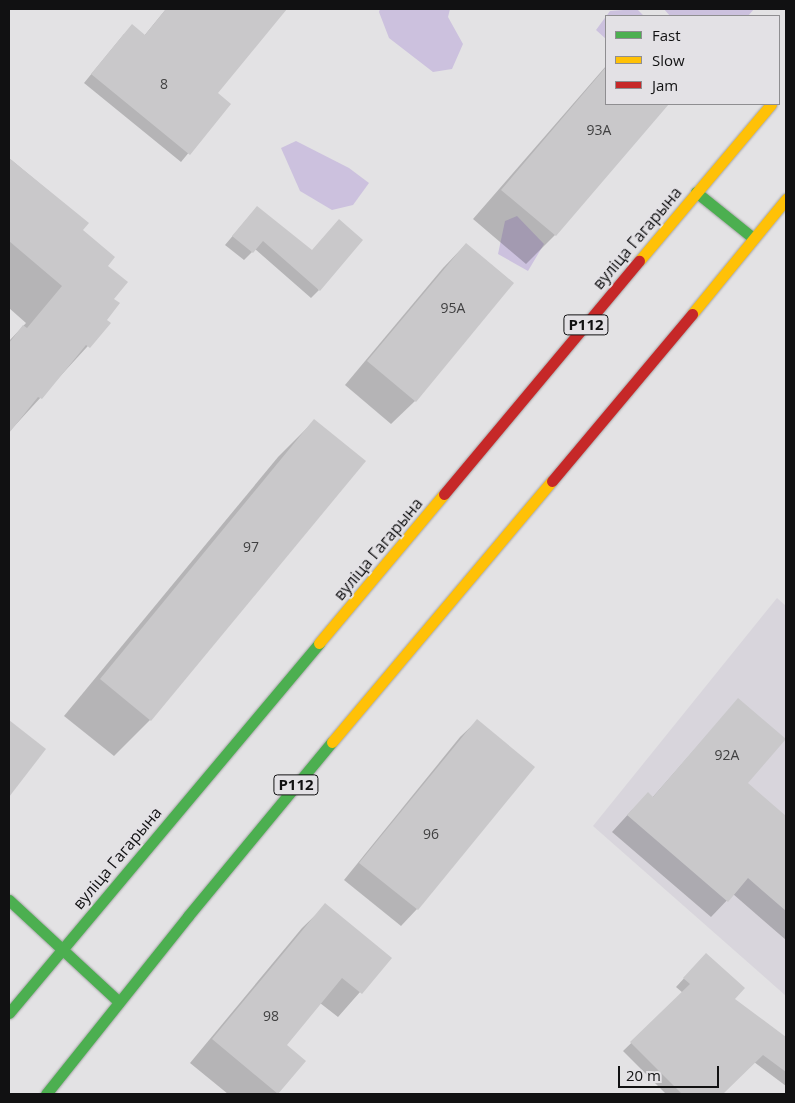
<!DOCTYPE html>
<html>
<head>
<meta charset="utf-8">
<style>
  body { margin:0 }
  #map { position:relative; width:795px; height:1103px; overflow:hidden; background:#e3e2e4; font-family:"Open Sans",sans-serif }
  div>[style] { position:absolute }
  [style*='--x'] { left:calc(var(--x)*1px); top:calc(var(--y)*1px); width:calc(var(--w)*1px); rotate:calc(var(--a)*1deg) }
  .built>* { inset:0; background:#d8d5dc }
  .green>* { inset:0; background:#ccc1de }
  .shadow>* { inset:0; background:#0003 }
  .building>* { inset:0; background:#c9c8ca }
  .roads { filter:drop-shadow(0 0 1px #a5a4a6) drop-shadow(0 0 1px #a5a4a6) }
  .fast>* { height:11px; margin:-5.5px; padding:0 5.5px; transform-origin:5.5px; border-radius:5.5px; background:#4caf50 }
  .slow>* { height:11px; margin:-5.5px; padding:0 5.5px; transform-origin:5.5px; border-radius:5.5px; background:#ffc107 }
  .jam>* { height:11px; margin:-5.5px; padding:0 5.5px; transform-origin:5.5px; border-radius:5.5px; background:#c62828 }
  span { translate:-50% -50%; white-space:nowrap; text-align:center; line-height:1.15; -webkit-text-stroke:4px #e3e1e5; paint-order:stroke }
  .number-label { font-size:14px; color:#404041 }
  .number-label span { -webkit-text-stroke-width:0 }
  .shield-label span { padding:1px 4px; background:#e3e1e5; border:1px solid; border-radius:4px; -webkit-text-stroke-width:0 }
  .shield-label { font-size:15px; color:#111112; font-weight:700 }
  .street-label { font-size:16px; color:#111112 }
  .frame { position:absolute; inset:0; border:10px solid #111112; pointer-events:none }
  .legend { position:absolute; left:605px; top:15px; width:175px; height:90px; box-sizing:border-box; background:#e3e1e5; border:1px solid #8f8e91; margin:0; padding:6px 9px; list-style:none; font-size:15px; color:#111112 }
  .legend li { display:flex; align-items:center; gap:10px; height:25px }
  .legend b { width:25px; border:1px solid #8f8e91 }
  .scale { position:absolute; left:618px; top:1066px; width:101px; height:22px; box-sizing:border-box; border:2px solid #111112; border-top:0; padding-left:6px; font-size:15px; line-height:18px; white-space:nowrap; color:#111112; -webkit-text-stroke:4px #e3e1e5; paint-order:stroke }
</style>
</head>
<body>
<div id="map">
  <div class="built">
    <div style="clip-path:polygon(777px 598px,786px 606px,786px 996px,593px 826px)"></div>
  </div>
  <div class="green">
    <div style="clip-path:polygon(380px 9px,450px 9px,448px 17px,463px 44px,452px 69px,433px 72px,389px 38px,379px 12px)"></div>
    <div style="clip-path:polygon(637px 9px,644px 16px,606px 16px,606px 39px,596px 30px,610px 11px)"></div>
    <div style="clip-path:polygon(664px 9px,754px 9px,748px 16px,670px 16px)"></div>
    <div style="clip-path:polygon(296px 141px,349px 168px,369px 183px,353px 205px,332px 210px,300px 191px,281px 148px)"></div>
    <div style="clip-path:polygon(517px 216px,544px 244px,528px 271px,498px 254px,505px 221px)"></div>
  </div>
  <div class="shadow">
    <div style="clip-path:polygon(166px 9px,286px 9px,216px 93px,229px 104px,181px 162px,84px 83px,124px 34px,144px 36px)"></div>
    <div style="clip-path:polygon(606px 66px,606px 104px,667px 104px,555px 235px,526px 264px,473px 219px)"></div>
    <div style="clip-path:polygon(9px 158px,87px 223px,81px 231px,106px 266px,113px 299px,105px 320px,109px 323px,9px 432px,9px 341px,26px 323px,9px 308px)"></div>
    <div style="clip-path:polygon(257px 207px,319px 290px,311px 298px,255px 249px,244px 260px,225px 245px)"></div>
    <div style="clip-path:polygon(466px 244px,513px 283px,415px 401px,391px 424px,345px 385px,443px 268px)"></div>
    <div style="clip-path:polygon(315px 420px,150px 720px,114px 756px,64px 716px,278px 457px)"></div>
    <div style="clip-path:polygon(738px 700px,746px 783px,786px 817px,786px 940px,733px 894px,711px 917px,612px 832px,632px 810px,652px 798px)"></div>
    <div style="clip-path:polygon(477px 721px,534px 767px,417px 909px,401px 926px,344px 880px,460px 737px)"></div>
    <div style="clip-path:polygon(9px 722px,44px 750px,9px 795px)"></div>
    <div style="clip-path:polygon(326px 905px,390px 958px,338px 1017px,320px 1003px,285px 1045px,304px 1061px,276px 1094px,228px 1094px,190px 1063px,302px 928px)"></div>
    <div style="clip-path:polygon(698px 963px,733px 999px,786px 1039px,786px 1086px,754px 1062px,721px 1094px,666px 1094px,623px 1051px,683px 993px,676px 987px)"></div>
  </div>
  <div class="building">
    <div style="clip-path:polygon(166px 9px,287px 9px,218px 93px,231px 104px,190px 155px,91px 74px,132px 24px,145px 35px)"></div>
    <div style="clip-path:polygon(606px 67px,606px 104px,669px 104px,556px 236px,501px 190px)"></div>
    <div style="clip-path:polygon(9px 158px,89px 223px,83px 230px,115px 257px,108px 266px,128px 282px,114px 299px,120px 303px,107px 320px,111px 323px,90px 348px,86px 345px,42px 399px,38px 397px,9px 433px,9px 343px,23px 325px,27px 328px,62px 286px,9px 241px)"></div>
    <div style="clip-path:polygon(257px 206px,312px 250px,339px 219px,363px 240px,320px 291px,263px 241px,253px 253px,232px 236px)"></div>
    <div style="clip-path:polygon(466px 243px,514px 283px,416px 402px,367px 361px)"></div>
    <div style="clip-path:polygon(314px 419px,366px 461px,151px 721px,100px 679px)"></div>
    <div style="clip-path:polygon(738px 698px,786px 739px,748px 783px,786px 816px,786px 911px,748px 878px,728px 902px,627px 815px,648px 792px,653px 797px)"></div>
    <div style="clip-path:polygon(477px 719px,535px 767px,418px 910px,359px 863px)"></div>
    <div style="clip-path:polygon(9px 720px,46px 749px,9px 797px)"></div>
    <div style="clip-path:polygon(325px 903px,392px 958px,362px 994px,342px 978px,287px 1045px,306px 1061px,278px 1094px,212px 1039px)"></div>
    <div style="clip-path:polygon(706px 953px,745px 988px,735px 999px,786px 1037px,786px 1072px,763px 1055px,723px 1094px,682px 1094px,630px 1042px,690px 984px,683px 978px)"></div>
  </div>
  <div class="roads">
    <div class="fast">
      <div style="--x:696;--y:192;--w:73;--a:38.9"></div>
      <div style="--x:9;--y:900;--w:150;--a:42.8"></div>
      <div style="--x:9;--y:1013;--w:483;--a:-50"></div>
      <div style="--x:46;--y:1094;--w:228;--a:-51.4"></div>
      <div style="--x:188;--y:916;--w:226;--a:-50.4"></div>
    </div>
    <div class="slow">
      <div style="--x:639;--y:261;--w:205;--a:-49.9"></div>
      <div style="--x:692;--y:314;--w:149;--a:-50.7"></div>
      <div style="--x:319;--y:643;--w:194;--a:-50"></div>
      <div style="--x:332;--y:742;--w:341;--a:-49.9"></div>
    </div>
    <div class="jam">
      <div style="--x:552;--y:481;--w:218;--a:-50"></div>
      <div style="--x:444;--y:494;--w:304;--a:-50.1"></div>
    </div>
  </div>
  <div class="number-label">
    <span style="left:164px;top:84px">8</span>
    <span style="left:599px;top:130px">93А</span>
    <span style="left:453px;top:308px">95А</span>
    <span style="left:251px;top:547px">97</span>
    <span style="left:727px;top:755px">92А</span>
    <span style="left:431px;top:834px">96</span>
    <span style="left:271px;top:1016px">98</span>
  </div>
  <div class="shield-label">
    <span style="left:586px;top:325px">Р112</span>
    <span style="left:296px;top:785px">Р112</span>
  </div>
  <div class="street-label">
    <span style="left:637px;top:238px;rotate:-50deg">вуліца Гагарына</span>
    <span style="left:378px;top:549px;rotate:-50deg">вуліца Гагарына</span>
    <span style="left:117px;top:858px;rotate:-50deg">вуліца Гагарына</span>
  </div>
  <div class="frame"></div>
  <ul class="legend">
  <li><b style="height:6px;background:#4caf50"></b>Fast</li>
  <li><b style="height:6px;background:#ffc107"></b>Slow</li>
  <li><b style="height:6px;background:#c62828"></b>Jam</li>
  </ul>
  <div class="scale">20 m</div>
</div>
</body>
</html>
